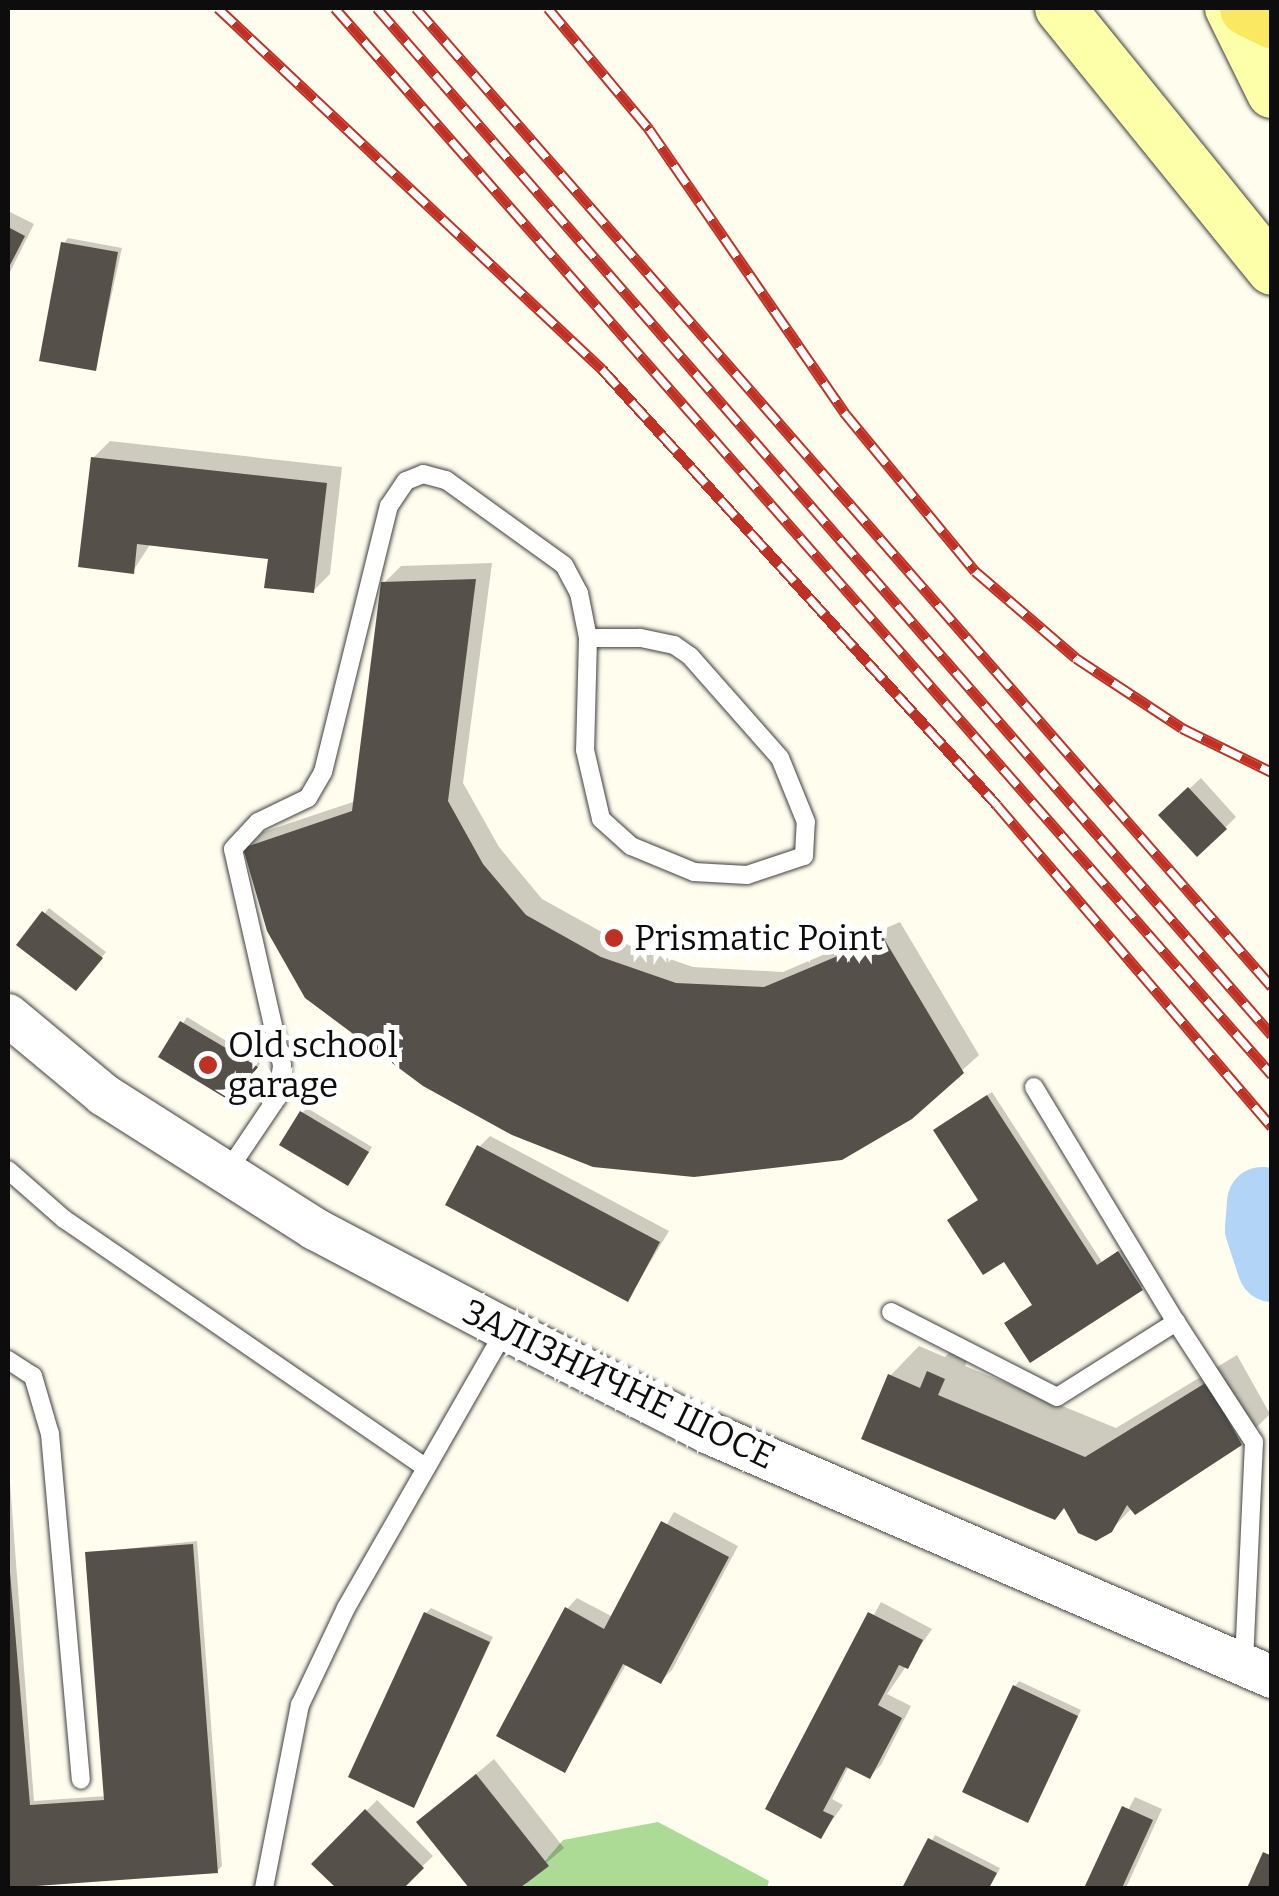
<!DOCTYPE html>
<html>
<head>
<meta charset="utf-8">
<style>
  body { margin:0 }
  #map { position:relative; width:1279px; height:1896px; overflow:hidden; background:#fffeee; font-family:Bitter,serif }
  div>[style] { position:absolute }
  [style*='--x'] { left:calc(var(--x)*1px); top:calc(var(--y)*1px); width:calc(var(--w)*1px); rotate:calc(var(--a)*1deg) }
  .forest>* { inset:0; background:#acdb96 }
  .shadow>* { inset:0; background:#0003 }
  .river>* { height:70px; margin:-35px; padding:0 35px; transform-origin:35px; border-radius:35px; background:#b2d4f7 }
  .building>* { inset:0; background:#56504a }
  .roads { filter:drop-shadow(0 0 2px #404040) drop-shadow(0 0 2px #404040) }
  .service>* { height:18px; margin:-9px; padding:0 9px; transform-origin:9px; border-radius:9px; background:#fff }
  .tertiary>* { height:42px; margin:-21px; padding:0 21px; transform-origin:21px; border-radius:21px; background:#fff }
  .secondary>* { height:50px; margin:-25px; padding:0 25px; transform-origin:25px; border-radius:25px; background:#fdffa9 }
  .primary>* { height:55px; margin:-27.5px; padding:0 27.5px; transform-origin:27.5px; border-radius:27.5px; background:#fae863 }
  .rail>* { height:11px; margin-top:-5.5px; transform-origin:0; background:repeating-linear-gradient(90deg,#fff 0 22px,#bf3124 0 44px); box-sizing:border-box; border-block:2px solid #bf3124 }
  .dots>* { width:28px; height:28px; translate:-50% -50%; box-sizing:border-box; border:5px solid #fff; border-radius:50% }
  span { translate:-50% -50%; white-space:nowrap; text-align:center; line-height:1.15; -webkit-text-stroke:10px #fff; paint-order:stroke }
  .poi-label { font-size:35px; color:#0d0d0d }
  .left { translate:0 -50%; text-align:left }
  .street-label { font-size:35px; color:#0d0d0d }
  .frame { position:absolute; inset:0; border:10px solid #0d0d0d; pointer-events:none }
</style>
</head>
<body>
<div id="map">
  <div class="forest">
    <div style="clip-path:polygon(658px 1822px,769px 1881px,767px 1888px,522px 1888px,563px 1840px)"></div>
  </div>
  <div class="shadow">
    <div style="clip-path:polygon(8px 211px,34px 224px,8px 276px)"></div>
    <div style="clip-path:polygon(68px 238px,122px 248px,95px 369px,64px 243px)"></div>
    <div style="clip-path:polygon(110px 441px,342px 467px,330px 574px,313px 591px,270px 557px,151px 543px,133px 571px,93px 458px)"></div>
    <div style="clip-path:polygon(492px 563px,463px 783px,499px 847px,542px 899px,618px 941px,693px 967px,783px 972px,900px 922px,979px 1055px,911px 1117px,246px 848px,263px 832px,356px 801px,384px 583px,401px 566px)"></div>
    <div style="clip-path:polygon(1201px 778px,1236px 817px,1225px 828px,1161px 815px)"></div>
    <div style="clip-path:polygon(49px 908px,106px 952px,81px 983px,19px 945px)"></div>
    <div style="clip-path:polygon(187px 1017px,261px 1062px,239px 1097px,162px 1056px)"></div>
    <div style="clip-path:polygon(992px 1092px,1102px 1262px,1124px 1248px,1146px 1283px,1141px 1288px,1034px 1304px,941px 1125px)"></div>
    <div style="clip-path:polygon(307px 1108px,372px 1147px,353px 1178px,302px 1113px)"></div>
    <div style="clip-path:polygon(490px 1136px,669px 1231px,628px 1299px,479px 1147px)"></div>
    <div style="clip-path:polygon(959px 1343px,973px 1349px,965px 1366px,1116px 1428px,1237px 1355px,1270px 1414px,1241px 1443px,1132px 1508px,1111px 1530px,1066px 1505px,890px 1376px,919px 1346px,945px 1357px)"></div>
    <div style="clip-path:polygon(8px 1456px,34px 1801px,106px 1796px,87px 1553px,197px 1541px,222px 1866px,217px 1871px,8px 1888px)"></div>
    <div style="clip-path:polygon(674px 1512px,738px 1546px,672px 1670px,661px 1681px,627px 1663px,565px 1770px,567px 1609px,577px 1598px,613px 1617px)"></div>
    <div style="clip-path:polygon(881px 1602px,932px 1629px,887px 1694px,911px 1706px,881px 1765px,870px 1776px,849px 1766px,832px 1799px,843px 1805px,821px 1836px,768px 1808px)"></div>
    <div style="clip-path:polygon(431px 1608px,493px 1637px,414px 1805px,426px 1613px)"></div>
    <div style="clip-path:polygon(1019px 1681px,1081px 1710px,1028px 1820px,1015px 1686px)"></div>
    <div style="clip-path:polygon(494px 1759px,564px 1848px,516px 1888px,472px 1888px,419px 1822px)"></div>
    <div style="clip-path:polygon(1135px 1797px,1162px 1809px,1126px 1888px,1087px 1888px)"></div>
    <div style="clip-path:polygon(377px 1800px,433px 1856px,400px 1888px,339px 1888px,314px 1864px)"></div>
    <div style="clip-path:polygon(935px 1835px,1000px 1868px,989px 1888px,905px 1888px)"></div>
  </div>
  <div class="river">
    <div style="--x:1262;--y:1202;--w:27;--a:94"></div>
    <div style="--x:1260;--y:1229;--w:40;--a:72"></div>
  </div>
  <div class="building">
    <div style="clip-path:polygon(8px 227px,25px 236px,8px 269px)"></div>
    <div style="clip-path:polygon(61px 242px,118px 252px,96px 371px,39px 361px)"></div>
    <div style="clip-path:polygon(91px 457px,327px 483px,314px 593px,264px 588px,268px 559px,137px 544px,134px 574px,78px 567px)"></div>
    <div style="clip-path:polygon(476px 579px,448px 801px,483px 864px,526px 915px,601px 957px,676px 983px,764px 987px,883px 937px,964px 1073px,912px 1119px,842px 1160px,694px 1177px,593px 1167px,512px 1135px,423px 1086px,305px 998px,267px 931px,243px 848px,352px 811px,381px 582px)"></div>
    <div style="clip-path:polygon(1188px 787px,1227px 829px,1197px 857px,1158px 815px)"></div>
    <div style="clip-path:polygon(42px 911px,103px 958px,76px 991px,16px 945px)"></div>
    <div style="clip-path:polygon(180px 1021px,258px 1067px,235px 1104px,158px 1057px)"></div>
    <div style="clip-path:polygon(987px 1095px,1097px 1265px,1118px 1251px,1143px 1290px,1030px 1363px,1004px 1323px,1032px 1305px,1004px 1262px,983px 1275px,947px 1220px,978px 1200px,933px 1130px)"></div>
    <div style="clip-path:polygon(300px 1111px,369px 1152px,348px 1186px,279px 1145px)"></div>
    <div style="clip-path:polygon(477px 1145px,660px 1242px,628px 1302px,445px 1205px)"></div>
    <div style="clip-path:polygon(927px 1371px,945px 1379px,938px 1395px,1085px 1457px,1207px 1382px,1242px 1445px,1135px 1515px,1127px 1505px,1112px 1532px,1096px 1541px,1078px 1533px,1064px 1508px,1055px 1520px,861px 1439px,888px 1374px,920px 1388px)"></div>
    <div style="clip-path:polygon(661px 1521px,729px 1557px,661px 1684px,623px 1664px,565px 1773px,496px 1736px,565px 1607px,604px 1629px)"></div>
    <div style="clip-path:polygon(193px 1544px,218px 1873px,8px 1888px,8px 1549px,30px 1805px,104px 1800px,85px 1552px)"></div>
    <div style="clip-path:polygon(424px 1612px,490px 1642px,414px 1808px,348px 1777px)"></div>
    <div style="clip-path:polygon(868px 1612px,923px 1640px,908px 1669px,899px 1665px,878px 1705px,902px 1718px,870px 1779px,846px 1767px,823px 1811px,834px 1816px,821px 1839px,765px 1809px)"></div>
    <div style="clip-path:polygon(1013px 1685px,1078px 1716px,1028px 1823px,962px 1792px)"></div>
    <div style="clip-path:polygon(476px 1774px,549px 1866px,520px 1888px,469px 1888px,416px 1822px)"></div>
    <div style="clip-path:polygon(1122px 1806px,1153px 1820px,1122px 1888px,1084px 1888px)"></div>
    <div style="clip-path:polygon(365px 1809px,424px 1868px,404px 1888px,336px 1888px,311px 1864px)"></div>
    <div style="clip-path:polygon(928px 1838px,997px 1873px,989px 1888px,902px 1888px)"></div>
    <div style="clip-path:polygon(1263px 1852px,1272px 1856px,1272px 1888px,1247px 1888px)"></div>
  </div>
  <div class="roads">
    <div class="service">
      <div style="--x:1034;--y:1087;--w:275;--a:58.9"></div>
      <div style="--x:8;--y:1170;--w:74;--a:41.2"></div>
      <div style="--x:64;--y:1219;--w:439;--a:34.5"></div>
      <div style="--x:227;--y:1172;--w:89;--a:-56"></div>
      <div style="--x:277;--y:1098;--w:33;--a:-81"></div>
      <div style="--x:282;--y:1065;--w:221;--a:-102.8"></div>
      <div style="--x:233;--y:849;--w:37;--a:-47"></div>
      <div style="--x:258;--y:822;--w:55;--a:-25.6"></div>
      <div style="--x:308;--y:798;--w:30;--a:-60"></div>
      <div style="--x:323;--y:772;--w:274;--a:-76.1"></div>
      <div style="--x:389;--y:506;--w:30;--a:-56"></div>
      <div style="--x:406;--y:481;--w:18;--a:-22"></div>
      <div style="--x:423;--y:474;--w:24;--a:15"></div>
      <div style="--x:446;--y:480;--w:145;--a:35.8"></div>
      <div style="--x:564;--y:565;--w:32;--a:62"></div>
      <div style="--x:579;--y:593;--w:46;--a:78.7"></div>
      <div style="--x:588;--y:638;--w:112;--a:91.5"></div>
      <div style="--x:585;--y:750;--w:71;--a:76.9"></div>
      <div style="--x:601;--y:819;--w:40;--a:42"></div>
      <div style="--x:631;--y:846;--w:68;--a:22.4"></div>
      <div style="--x:694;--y:872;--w:53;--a:3.2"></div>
      <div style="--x:747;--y:875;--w:60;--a:-18.4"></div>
      <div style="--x:804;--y:856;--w:34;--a:-87"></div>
      <div style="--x:806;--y:822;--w:69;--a:-112.1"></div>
      <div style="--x:780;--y:758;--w:136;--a:-131.4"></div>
      <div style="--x:690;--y:656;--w:19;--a:-145"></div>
      <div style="--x:674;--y:645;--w:35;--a:-168"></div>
      <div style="--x:640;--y:638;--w:52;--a:180"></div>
      <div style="--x:891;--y:1312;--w:186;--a:27.1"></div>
      <div style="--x:1057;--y:1397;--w:141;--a:-32.2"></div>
      <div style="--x:1176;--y:1322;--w:143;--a:57"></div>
      <div style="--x:1254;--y:1442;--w:224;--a:92.6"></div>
      <div style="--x:8;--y:1360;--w:30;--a:33"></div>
      <div style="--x:33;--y:1376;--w:60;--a:73.7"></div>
      <div style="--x:50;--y:1434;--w:347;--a:84.9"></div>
      <div style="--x:264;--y:1888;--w:187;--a:-78.9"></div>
      <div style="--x:300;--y:1705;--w:107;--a:-64.6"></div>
      <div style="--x:346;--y:1608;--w:320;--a:-60.2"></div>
    </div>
    <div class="tertiary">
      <div style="--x:8;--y:1015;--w:125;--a:39.8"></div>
      <div style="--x:104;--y:1095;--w:250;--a:32.4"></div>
      <div style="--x:315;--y:1229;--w:215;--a:27.8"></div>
      <div style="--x:505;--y:1329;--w:229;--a:27"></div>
      <div style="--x:709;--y:1433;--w:614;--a:23.43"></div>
    </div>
    <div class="secondary">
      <div style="--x:1060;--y:8;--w:337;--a:51"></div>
      <div style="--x:1230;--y:8;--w:95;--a:63.7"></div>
    </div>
    <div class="primary">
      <div style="--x:1247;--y:8;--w:28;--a:26"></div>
    </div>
  </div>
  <div class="rail">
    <div style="--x:218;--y:8;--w:527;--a:43.23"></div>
    <div style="--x:602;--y:369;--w:588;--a:47.82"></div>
    <div style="--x:997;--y:805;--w:423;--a:49.5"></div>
    <div style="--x:335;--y:8;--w:1420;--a:48.71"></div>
    <div style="--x:377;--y:8;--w:1362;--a:48.93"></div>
    <div style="--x:416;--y:8;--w:1300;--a:48.83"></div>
    <div style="--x:548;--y:8;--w:158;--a:50.1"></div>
    <div style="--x:649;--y:129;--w:344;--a:55.4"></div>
    <div style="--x:844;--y:412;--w:206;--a:50.5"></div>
    <div style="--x:975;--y:571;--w:133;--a:40.7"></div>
    <div style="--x:1076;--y:658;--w:127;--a:33.4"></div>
    <div style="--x:1182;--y:728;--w:100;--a:26.1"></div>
  </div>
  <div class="dots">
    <div style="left:614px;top:938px;background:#bf3124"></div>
    <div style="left:208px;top:1065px;background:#bf3124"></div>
  </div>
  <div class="poi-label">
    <span class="left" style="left:634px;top:938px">Prismatic Point</span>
    <span class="left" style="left:228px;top:1065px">Old school<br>garage</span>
  </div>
  <div class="street-label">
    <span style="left:619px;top:1384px;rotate:26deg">ЗАЛІЗНИЧНЕ ШОСЕ</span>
  </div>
  <div class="frame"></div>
</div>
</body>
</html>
